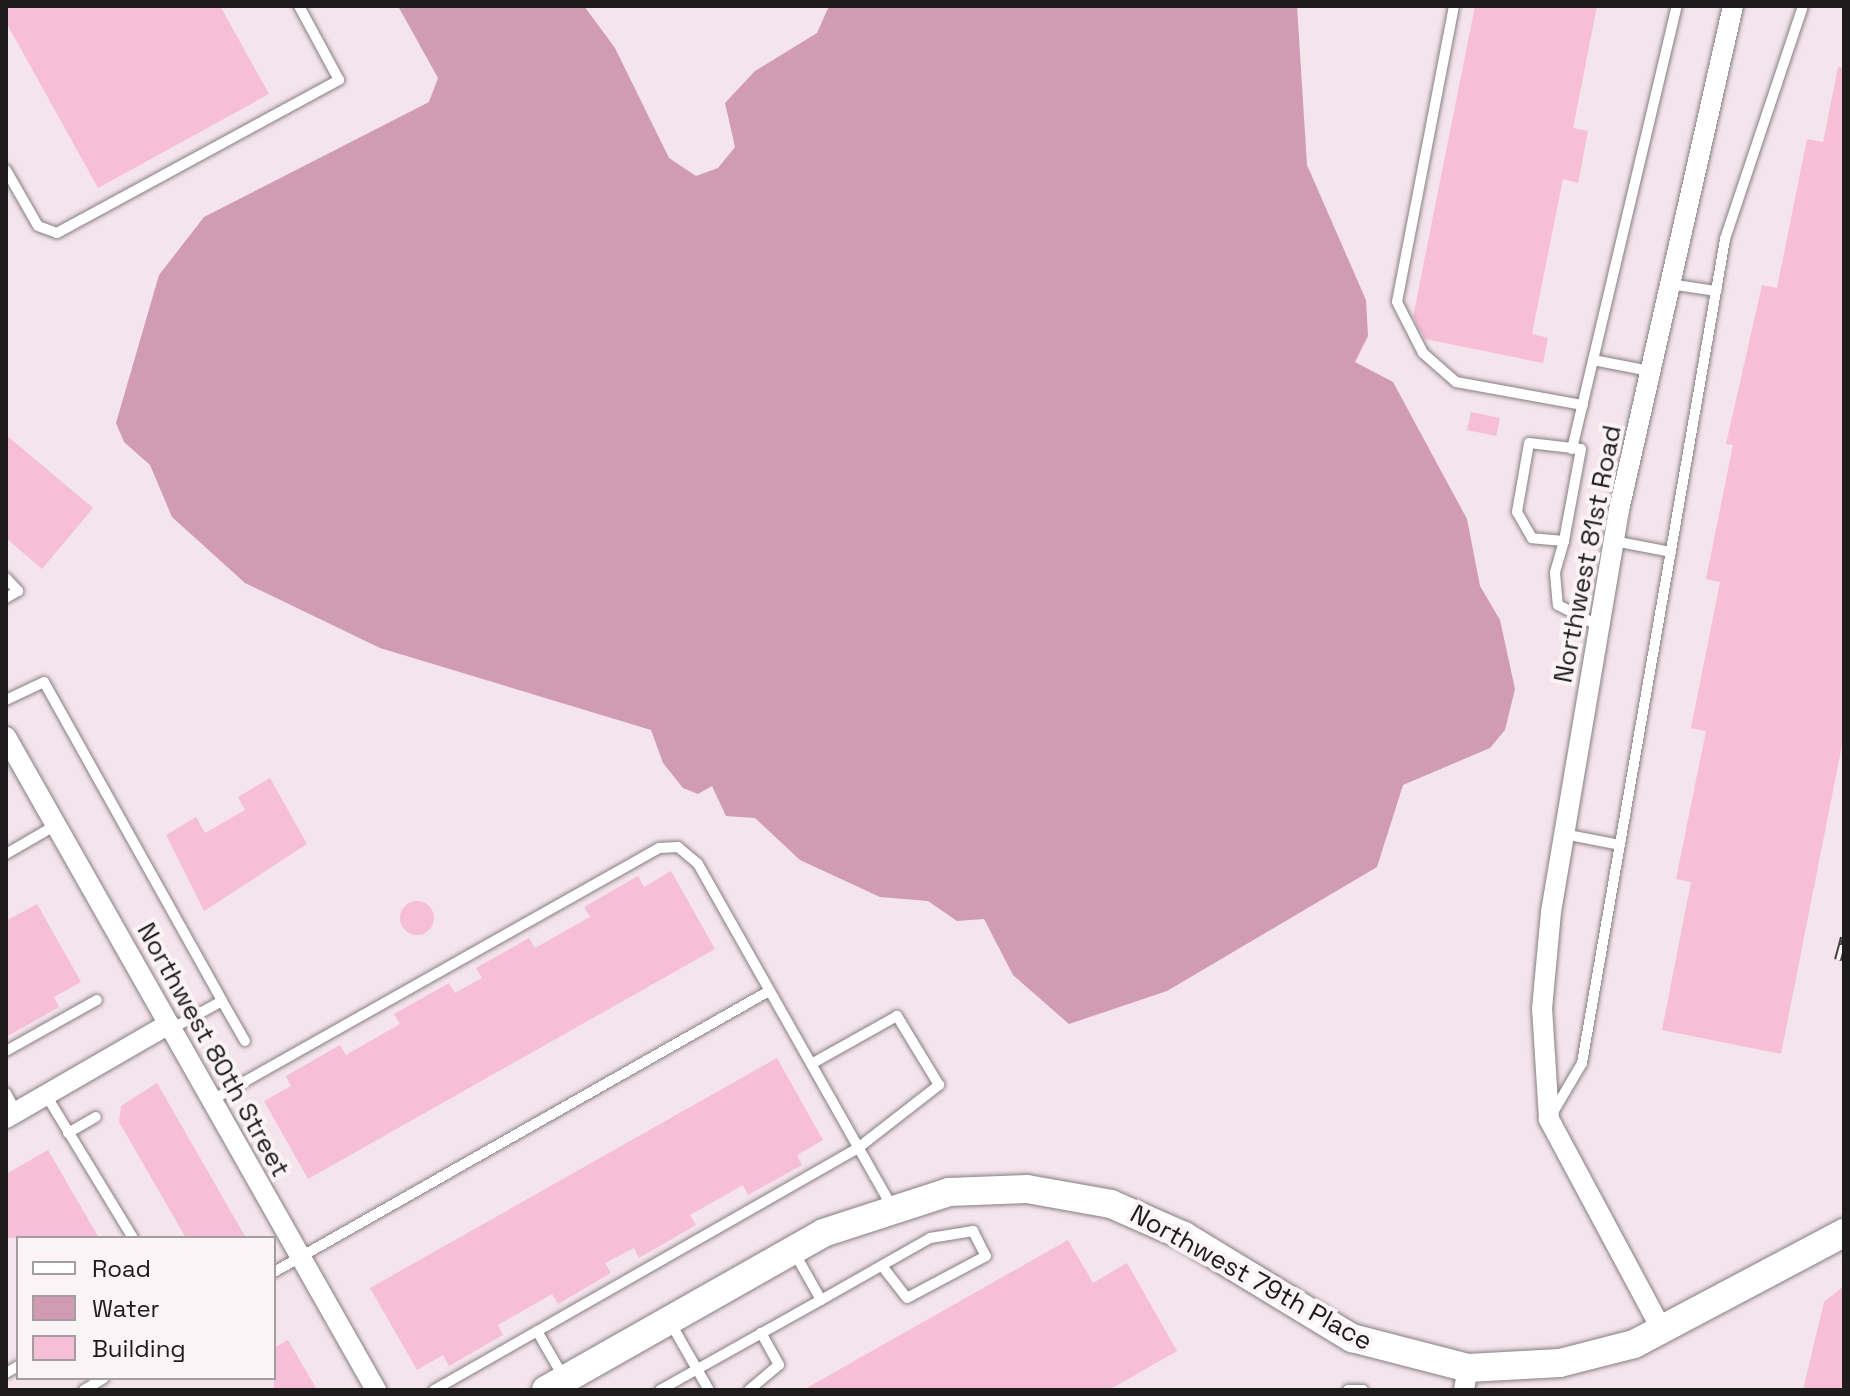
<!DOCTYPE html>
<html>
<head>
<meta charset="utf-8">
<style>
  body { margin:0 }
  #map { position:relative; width:1850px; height:1396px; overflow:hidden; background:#fbf3f6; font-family:"Space Grotesk",sans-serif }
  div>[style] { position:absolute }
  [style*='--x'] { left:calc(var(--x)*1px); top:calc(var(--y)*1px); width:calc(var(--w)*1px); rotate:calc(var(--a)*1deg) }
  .built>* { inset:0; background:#f4e4eb }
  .water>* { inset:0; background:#d19bb3 }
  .building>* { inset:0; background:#f6bed7 }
  .round { border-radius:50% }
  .roads { filter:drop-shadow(0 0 2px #867f82) drop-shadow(0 0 2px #867f82) }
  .service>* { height:10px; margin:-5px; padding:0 5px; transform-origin:5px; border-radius:5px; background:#fff }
  .minor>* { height:20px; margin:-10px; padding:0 10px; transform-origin:10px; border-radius:10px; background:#fff }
  .secondary>* { height:28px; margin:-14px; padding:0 14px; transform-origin:14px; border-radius:14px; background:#fff }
  .rail>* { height:8px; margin-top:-4px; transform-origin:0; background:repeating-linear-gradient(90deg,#fbf3f6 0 15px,#454243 0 30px); box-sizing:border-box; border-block:2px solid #454243 }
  span { translate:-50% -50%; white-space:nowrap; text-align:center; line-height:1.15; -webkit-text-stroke:8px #fbf3f6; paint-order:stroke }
  .street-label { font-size:26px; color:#1d1b1c }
  .frame { position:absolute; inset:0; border:8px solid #1d1b1c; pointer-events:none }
  .legend { position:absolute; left:16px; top:1236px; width:260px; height:144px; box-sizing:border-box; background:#fbf3f6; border:2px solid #a29d9f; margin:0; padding:10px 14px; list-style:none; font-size:24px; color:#1d1b1c }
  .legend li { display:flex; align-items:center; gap:16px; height:40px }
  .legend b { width:40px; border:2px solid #a29d9f }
</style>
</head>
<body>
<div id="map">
  <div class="built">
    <div style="clip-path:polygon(evenodd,6px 6px,1844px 6px,1844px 1390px,6px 1390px,6px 6px,18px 1238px,274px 1238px,274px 1378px,18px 1378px,18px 1238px)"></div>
  </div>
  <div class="water">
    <div style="clip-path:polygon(398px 6px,584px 6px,615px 48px,669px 158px,696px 176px,718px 168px,735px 147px,725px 103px,755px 71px,817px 33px,829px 6px,1297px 6px,1307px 165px,1366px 300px,1368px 336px,1355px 362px,1393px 382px,1467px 519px,1480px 586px,1500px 620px,1515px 689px,1505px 730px,1490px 748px,1403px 785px,1377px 867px,1167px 991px,1069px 1024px,1013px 975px,984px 919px,957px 921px,928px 901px,880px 897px,800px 860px,755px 818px,726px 816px,712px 786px,698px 794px,683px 788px,663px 763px,651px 730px,380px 648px,245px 583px,172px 517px,150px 465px,124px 442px,116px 423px,159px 275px,204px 217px,429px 102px,438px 78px)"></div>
  </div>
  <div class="building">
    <div style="clip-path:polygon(6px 6px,220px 6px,269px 94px,98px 188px,6px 22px)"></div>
    <div style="clip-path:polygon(1475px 6px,1597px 6px,1573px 128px,1588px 131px,1578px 183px,1563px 179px,1532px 334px,1548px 338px,1543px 363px,1425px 339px,1413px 317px)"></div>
    <div style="clip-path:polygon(1838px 67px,1844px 68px,1844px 735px,1781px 1054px,1662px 1030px,1691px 882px,1676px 879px,1706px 731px,1691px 728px,1720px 582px,1706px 579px,1733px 445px,1726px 444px,1762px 285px,1777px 288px,1807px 139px,1823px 142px)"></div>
    <div style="clip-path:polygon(1471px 412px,1500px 418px,1496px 436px,1467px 430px)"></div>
    <div style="clip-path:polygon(6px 435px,93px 508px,42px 569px,6px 538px)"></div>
    <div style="clip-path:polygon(270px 778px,307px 844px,204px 911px,166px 835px,196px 817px,205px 833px,245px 810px,238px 797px)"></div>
    <div style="clip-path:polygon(671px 871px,715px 949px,308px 1179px,264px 1101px,291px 1086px,286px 1076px,340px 1045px,346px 1055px,400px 1024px,394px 1014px,449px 983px,455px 993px,482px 978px,476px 968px,529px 938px,535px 948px,590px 917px,584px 907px,638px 876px,644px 887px)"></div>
    <div class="round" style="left:400px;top:901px;width:34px;height:34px"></div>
    <div style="clip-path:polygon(37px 904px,81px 982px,54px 997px,59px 1007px,6px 1037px,6px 921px)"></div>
    <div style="clip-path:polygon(777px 1058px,823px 1140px,797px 1155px,802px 1165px,748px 1195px,743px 1185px,690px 1215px,696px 1225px,639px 1258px,634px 1248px,605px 1263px,611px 1273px,558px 1304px,552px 1294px,498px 1325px,503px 1335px,449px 1366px,443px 1355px,417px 1370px,370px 1288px)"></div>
    <div style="clip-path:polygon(157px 1083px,246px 1238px,186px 1238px,119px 1122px,121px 1106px)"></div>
    <div style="clip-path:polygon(48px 1150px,99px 1238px,6px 1238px,6px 1174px)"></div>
    <div style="clip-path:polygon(1068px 1240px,1093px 1283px,1127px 1263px,1177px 1351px,1109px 1390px,803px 1390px)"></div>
    <div style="clip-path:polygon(1844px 1286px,1844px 1390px,1803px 1390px,1824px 1302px)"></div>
    <div style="clip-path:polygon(288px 1340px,317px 1390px,274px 1390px,274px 1348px)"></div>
  </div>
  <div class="roads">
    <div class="service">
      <div style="--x:1454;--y:6;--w:301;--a:100.9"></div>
      <div style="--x:1397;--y:302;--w:57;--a:63"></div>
      <div style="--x:1423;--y:353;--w:44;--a:41.3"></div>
      <div style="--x:1456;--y:382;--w:129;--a:10.3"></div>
      <div style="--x:6;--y:170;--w:64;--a:60.3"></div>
      <div style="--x:38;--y:226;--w:20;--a:20"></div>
      <div style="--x:57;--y:233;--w:321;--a:-28.5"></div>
      <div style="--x:339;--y:80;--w:84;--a:-118.4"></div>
      <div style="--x:1670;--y:284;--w:47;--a:8.7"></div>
      <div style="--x:1593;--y:360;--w:58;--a:10.9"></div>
      <div style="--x:1572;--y:449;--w:455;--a:-76.7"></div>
      <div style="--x:1564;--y:541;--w:32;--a:-175"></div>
      <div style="--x:1532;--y:538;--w:30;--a:-120"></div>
      <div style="--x:1517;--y:512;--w:70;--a:-80.1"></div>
      <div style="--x:1529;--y:443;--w:52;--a:6.6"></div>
      <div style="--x:1581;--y:449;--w:94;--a:100.5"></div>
      <div style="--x:1564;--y:541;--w:33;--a:106"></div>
      <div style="--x:1555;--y:573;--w:32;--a:85"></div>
      <div style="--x:1558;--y:605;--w:46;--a:27.1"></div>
      <div style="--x:1614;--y:541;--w:58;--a:10.9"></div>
      <div style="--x:6;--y:578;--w:18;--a:47"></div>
      <div style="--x:18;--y:591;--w:14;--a:150"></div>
      <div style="--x:6;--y:700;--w:42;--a:-25.3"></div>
      <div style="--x:44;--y:682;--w:365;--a:60.8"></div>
      <div style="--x:1564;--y:834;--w:57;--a:11.1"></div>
      <div style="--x:6;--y:854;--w:58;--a:-30.1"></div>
      <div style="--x:171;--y:1029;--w:58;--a:-28.8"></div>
      <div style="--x:222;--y:1001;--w:46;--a:60.1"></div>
      <div style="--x:6;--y:1051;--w:104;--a:-29.3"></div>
      <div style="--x:6;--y:1093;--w:21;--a:62"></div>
      <div style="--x:46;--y:1095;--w:167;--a:58.7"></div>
      <div style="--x:212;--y:1100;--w:513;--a:-29.41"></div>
      <div style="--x:659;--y:848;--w:19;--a:-3"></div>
      <div style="--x:678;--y:847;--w:26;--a:40"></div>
      <div style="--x:698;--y:864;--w:392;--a:60.5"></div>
      <div style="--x:1552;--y:1114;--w:59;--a:-59.5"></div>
      <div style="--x:1582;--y:1063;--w:836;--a:-80.15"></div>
      <div style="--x:1725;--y:239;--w:246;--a:-71.5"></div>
      <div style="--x:68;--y:1133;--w:32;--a:-30"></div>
      <div style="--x:794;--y:1252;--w:55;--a:60.6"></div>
      <div style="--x:821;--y:1300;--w:125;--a:-29.6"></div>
      <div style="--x:930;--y:1238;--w:44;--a:-9.2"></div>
      <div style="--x:973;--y:1231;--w:28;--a:63"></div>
      <div style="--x:986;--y:1256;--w:89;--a:152"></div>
      <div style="--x:907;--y:1298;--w:41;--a:-128"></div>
      <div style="--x:274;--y:1272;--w:569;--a:-29.58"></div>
      <div style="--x:670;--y:1322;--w:78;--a:60.2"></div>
      <div style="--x:537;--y:1331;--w:54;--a:60.1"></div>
      <div style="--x:6;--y:1373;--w:14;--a:-30"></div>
      <div style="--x:84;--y:1390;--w:23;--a:-31"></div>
      <div style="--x:434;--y:1390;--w:488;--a:-29.7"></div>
      <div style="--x:858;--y:1148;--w:103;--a:-37.9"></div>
      <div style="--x:939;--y:1085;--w:81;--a:-121.3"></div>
      <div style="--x:897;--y:1016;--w:98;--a:150.8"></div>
      <div style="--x:660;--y:1390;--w:184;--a:-29.2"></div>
      <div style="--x:749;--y:1390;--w:39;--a:-40"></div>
      <div style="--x:779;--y:1365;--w:37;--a:-119"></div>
      <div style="--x:1348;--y:1390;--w:15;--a:0"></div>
    </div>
    <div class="minor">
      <div style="--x:6;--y:737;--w:751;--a:60.46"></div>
      <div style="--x:6;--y:1118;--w:188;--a:-30"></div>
      <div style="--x:1663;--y:1332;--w:242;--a:-118.2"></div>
      <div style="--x:1549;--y:1119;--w:110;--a:-93.6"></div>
      <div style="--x:1542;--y:1009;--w:97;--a:-84.7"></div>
      <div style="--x:1551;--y:912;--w:408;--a:-80.4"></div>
      <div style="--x:1619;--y:510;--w:517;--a:-77.25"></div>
      <div style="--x:1464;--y:1390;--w:22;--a:-80"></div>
    </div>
    <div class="secondary">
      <div style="--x:546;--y:1390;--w:318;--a:-29.5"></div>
      <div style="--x:823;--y:1233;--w:133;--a:-18"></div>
      <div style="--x:949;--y:1192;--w:78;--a:-2.2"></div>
      <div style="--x:1027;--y:1189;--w:85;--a:10.1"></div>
      <div style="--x:1111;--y:1204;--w:80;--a:23.7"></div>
      <div style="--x:1184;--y:1236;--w:197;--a:31.3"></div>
      <div style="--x:1352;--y:1338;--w:120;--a:14.5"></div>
      <div style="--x:1468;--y:1368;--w:92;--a:-3.1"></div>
      <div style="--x:1560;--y:1363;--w:76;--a:-14.4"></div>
      <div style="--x:1634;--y:1344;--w:238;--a:-27.9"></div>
    </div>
  </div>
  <div class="rail">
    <div style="--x:1838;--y:960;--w:23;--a:-75"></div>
  </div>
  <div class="street-label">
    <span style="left:1588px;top:554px;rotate:-79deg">Northwest 81st Road</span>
    <span style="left:213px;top:1050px;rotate:61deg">Northwest 80th Street</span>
    <span style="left:1251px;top:1278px;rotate:29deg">Northwest 79th Place</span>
  </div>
  <div class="frame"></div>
  <ul class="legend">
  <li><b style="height:10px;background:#fff"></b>Road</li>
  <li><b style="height:22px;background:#d19bb3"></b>Water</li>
  <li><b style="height:22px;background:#f6bed7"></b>Building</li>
  </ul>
</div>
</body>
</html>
